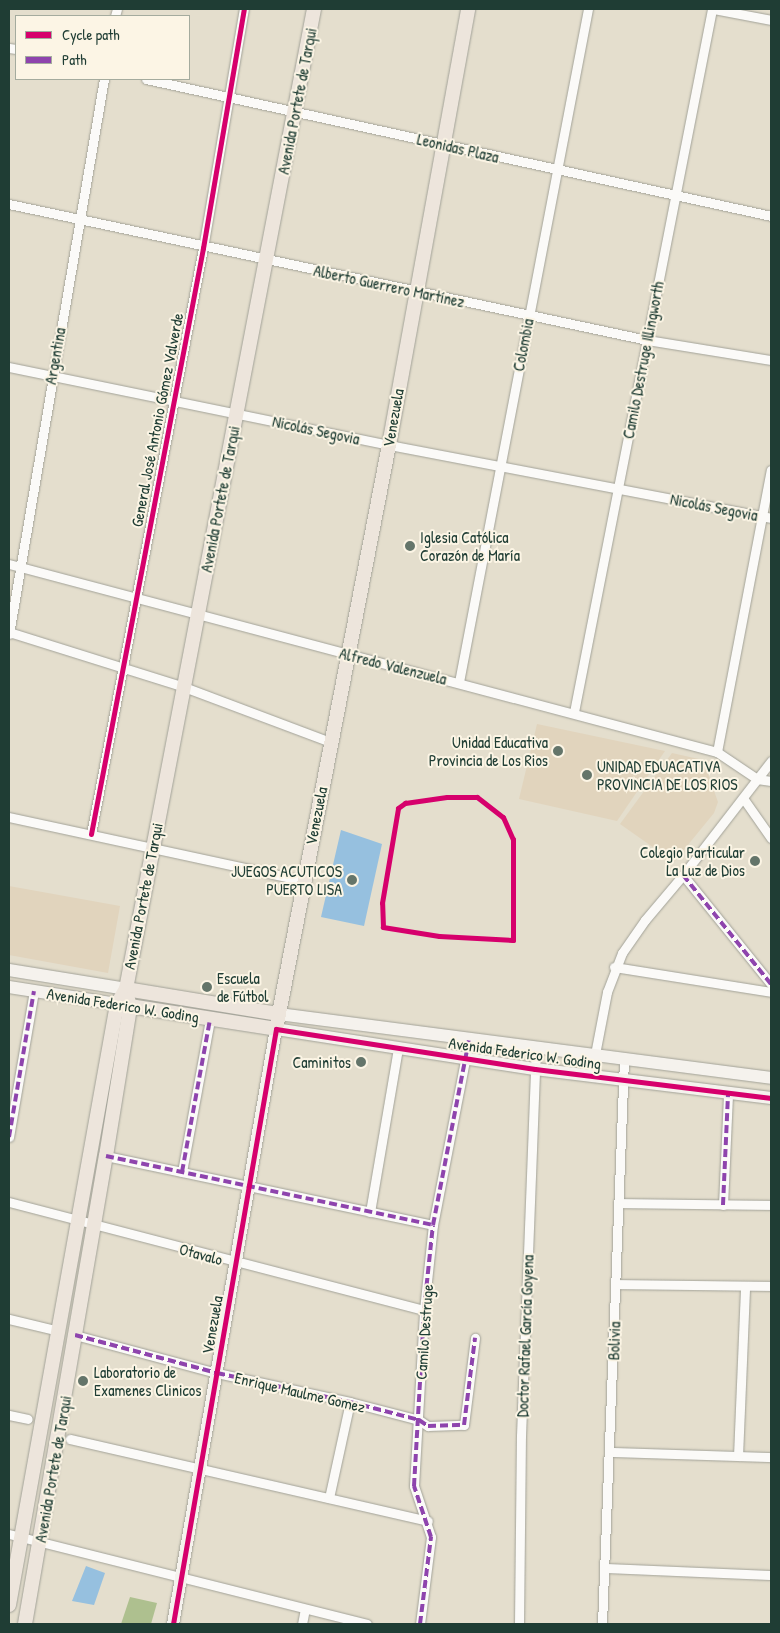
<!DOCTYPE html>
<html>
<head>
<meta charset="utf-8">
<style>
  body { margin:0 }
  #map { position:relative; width:780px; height:1633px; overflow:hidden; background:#e4decd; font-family:"Patrick Hand",sans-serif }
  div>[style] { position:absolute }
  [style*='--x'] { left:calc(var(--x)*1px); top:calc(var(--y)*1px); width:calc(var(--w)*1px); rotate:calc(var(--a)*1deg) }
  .built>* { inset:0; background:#e1d4bd }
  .forest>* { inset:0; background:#aec08f }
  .water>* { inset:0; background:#96c0df }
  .roads { filter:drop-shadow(0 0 1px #a2a298) drop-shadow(0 0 1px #a2a298) }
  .street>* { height:9px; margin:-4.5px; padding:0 4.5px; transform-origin:4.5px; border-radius:4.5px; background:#fbfaf8 }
  .secondary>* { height:12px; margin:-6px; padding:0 6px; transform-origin:6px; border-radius:6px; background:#f5f2ed }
  .primary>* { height:14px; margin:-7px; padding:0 7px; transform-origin:7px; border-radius:7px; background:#ede5dc }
  .quiet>* { height:4px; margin-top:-2px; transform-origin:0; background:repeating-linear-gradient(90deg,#8e44ad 0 8px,transparent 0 12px) }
  .cycleway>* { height:5px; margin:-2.5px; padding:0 2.5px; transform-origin:2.5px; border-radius:2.5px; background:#d6006c }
  .dots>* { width:14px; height:14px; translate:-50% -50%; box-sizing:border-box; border:2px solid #fcf5e5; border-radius:50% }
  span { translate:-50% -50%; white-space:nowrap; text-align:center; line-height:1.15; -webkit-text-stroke:4px #fcf5e5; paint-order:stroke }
  .street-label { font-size:16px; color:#1f3d34 }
  .poi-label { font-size:16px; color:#1f3d34 }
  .left { translate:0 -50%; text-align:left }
  .right { translate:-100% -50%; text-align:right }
  .frame { position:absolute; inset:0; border:10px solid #1f3d34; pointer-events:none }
  .legend { position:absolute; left:15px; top:15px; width:175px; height:65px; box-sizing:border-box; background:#fcf5e5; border:1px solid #a4ab9e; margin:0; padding:6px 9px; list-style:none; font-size:15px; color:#1f3d34 }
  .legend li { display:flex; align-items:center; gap:10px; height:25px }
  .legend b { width:25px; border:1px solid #a4ab9e }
</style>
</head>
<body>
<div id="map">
  <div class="built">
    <div style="clip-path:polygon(537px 724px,665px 751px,617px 821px,519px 799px)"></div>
    <div style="clip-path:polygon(672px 753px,703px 760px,718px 802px,714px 813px,674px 862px,620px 824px)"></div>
    <div style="clip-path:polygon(9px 886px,120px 906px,108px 973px,9px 955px)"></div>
  </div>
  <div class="forest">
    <div style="clip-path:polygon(130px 1597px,157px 1603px,151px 1624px,121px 1624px)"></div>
  </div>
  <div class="water">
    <div style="clip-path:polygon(341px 830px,382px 844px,364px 926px,321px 917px)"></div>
    <div style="clip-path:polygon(86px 1566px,105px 1573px,94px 1605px,72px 1601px)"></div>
  </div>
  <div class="roads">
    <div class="street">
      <div style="--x:713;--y:9;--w:59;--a:10.7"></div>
      <div style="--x:115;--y:16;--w:7;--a:-74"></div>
      <div style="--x:9;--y:48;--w:7;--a:8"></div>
      <div style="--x:146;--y:79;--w:640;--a:12.36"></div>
      <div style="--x:9;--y:204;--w:652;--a:12.03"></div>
      <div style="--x:647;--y:340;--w:126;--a:9.2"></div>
      <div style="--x:9;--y:367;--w:388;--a:11.6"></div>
      <div style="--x:389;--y:445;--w:389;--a:10.8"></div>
      <div style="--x:9;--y:564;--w:733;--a:14.87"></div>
      <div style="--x:717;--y:752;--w:48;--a:34"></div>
      <div style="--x:757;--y:779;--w:14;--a:8"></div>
      <div style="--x:9;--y:632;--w:183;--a:17.4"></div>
      <div style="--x:184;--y:687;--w:156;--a:20.6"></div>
      <div style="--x:9;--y:634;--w:563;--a:-80.29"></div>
      <div style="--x:459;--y:682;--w:685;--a:-79.15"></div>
      <div style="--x:574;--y:712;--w:716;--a:-78.89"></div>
      <div style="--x:717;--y:752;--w:287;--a:-79.2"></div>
      <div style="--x:743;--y:798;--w:49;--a:55"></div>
      <div style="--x:9;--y:817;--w:302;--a:12.2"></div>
      <div style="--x:91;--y:834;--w:597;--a:-79.18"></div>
      <div style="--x:203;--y:248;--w:242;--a:-80.3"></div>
      <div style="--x:683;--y:875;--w:140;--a:51.1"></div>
      <div style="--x:614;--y:967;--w:159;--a:9"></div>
      <div style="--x:591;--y:1075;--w:85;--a:-79.1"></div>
      <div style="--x:607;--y:992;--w:42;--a:-69"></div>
      <div style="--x:622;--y:953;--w:40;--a:-55.1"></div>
      <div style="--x:645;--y:920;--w:59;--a:-49.8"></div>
      <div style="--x:683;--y:875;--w:144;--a:-52.3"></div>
      <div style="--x:9;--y:1137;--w:148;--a:-80.3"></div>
      <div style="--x:106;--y:1156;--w:334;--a:11.9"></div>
      <div style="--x:182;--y:1172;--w:156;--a:-79.6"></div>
      <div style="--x:9;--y:1202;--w:429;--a:14.6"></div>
      <div style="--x:618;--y:1203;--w:153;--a:0.7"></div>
      <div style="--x:723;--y:1205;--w:112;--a:-87.4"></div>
      <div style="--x:370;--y:1212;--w:166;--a:-80.3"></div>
      <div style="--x:615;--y:1284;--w:156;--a:0.7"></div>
      <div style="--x:9;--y:1319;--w:51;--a:13.5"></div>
      <div style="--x:75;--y:1335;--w:147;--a:15"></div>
      <div style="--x:217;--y:1373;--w:136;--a:12.3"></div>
      <div style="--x:350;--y:1402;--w:71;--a:14.6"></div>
      <div style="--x:419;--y:1420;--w:11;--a:34"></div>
      <div style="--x:428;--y:1426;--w:36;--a:-2"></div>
      <div style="--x:464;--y:1425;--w:88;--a:-82.8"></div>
      <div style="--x:9;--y:1415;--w:19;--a:12"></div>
      <div style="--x:70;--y:1439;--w:367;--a:12.9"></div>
      <div style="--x:610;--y:1452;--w:161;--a:1.8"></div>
      <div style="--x:738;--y:1456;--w:170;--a:-87.6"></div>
      <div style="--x:329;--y:1498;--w:98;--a:-77.7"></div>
      <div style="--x:9;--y:1534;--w:369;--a:14.1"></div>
      <div style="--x:605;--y:1568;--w:166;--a:2.4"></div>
      <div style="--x:302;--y:1624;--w:15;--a:-79"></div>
      <div style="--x:420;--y:1624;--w:88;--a:-82.8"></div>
      <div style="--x:431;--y:1537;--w:54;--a:-108.4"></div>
      <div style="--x:414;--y:1486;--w:176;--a:-86.7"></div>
      <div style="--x:424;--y:1310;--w:85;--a:-84"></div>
      <div style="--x:433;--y:1225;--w:189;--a:-79"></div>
      <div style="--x:519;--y:1624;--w:188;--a:-89.4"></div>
      <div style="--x:521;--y:1436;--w:388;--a:-87.8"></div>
      <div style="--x:602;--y:1624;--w:566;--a:-87.77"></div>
    </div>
    <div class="secondary">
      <div style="--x:9;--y:970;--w:119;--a:9.2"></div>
      <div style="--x:9;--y:987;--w:109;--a:8.9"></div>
      <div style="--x:279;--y:1014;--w:496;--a:7.4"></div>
      <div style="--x:173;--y:1624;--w:604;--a:-80.18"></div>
      <div style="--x:276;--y:1029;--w:262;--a:8.8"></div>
      <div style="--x:535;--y:1069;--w:238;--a:7"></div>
    </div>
    <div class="primary">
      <div style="--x:126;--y:989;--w:155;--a:9.3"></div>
      <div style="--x:117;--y:1004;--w:161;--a:8.9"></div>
      <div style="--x:276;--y:1029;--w:595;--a:-79.05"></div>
      <div style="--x:389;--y:445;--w:443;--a:-79.7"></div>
      <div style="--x:9;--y:1605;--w:611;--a:-79.81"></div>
      <div style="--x:117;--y:1004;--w:17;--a:-59"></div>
      <div style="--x:126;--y:989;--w:998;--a:-79.14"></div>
      <div style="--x:25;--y:1624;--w:475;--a:-80.2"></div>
      <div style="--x:106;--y:1156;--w:151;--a:-80.8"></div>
      <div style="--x:130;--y:1007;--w:8;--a:-104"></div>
    </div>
  </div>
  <div class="quiet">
    <div style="--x:683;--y:875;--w:140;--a:51.1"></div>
    <div style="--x:9;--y:1137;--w:148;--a:-80.3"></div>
    <div style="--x:106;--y:1156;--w:334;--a:11.9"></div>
    <div style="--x:182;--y:1172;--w:156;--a:-79.6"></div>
    <div style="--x:723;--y:1205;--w:112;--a:-87.4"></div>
    <div style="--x:75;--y:1335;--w:147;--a:15"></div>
    <div style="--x:217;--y:1373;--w:136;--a:12.3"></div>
    <div style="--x:350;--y:1402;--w:71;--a:14.6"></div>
    <div style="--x:419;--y:1420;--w:11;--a:34"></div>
    <div style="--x:428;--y:1426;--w:36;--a:-2"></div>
    <div style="--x:464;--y:1425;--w:88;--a:-82.8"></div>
    <div style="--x:420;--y:1624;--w:88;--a:-82.8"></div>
    <div style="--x:431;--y:1537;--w:54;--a:-108.4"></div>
    <div style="--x:414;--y:1486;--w:176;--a:-86.7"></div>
    <div style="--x:424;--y:1310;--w:85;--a:-84"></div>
    <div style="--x:433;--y:1225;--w:189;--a:-79"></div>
  </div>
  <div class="cycleway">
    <div style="--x:447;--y:797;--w:30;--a:0"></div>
    <div style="--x:477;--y:797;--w:33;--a:38"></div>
    <div style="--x:503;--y:817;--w:24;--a:66"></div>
    <div style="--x:513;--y:839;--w:101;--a:90"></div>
    <div style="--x:513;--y:940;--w:74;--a:-176.9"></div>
    <div style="--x:439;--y:936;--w:57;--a:-170.9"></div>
    <div style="--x:383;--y:927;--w:24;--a:-92"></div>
    <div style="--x:382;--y:903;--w:96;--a:-80.4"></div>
    <div style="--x:398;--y:808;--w:9;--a:-36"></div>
    <div style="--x:405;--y:803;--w:42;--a:-8.1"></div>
    <div style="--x:91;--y:834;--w:597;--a:-79.18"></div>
    <div style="--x:203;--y:248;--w:242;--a:-80.3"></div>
    <div style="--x:173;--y:1624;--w:604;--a:-80.18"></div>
    <div style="--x:276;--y:1029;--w:262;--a:8.8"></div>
    <div style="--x:535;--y:1069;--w:238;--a:7"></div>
  </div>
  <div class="dots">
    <div style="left:410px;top:546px;background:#64756a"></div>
    <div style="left:558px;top:751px;background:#64756a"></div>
    <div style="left:587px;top:775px;background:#64756a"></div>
    <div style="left:755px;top:861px;background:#64756a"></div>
    <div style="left:352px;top:880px;background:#64756a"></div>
    <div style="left:207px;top:987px;background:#64756a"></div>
    <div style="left:361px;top:1062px;background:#64756a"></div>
    <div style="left:83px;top:1381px;background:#64756a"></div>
  </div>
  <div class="street-label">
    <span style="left:297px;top:101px;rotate:-79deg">Avenida Portete de Tarqui</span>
    <span style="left:458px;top:148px;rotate:13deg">Leonidas Plaza</span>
    <span style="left:389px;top:286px;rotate:12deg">Alberto Guerrero Martínez</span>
    <span style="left:523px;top:345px;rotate:-79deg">Colombia</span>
    <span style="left:55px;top:356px;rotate:-80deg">Argentina</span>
    <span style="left:643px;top:360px;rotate:-79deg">Camilo Destruge Illingworth</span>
    <span style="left:393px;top:418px;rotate:-80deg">Venezuela</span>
    <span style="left:157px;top:420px;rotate:-79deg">General José Antonio Gómez Valverde</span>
    <span style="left:316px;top:430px;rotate:12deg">Nicolás Segovia</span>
    <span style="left:220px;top:499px;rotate:-79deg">Avenida Portete de Tarqui</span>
    <span style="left:714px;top:507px;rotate:11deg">Nicolás Segovia</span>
    <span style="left:393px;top:666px;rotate:14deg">Alfredo Valenzuela</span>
    <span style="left:316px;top:816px;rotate:-79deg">Venezuela</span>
    <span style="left:143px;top:896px;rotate:-79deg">Avenida Portete de Tarqui</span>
    <span style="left:123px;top:1005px;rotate:9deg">Avenida Federico W. Goding</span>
    <span style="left:525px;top:1053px;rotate:8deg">Avenida Federico W. Goding</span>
    <span style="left:201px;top:1254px;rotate:15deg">Otavalo</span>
    <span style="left:212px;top:1325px;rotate:-80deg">Venezuela</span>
    <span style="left:424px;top:1332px;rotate:-86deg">Camilo Destruge</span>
    <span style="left:525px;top:1336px;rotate:-88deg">Doctor Rafael García Goyena</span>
    <span style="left:614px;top:1341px;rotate:-88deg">Bolivia</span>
    <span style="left:300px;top:1392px;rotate:13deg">Enrique Maulme Gomez</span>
    <span style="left:53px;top:1469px;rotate:-80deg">Avenida Portete de Tarqui</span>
  </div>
  <div class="poi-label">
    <span class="left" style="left:420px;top:546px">Iglesia Católica<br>Corazón de María</span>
    <span class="right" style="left:548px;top:751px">Unidad Educativa<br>Provincia de Los Rios</span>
    <span class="left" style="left:597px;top:775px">UNIDAD EDUACATIVA<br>PROVINCIA DE LOS RIOS</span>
    <span class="right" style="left:745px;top:861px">Colegio Particular<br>La Luz de Dios</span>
    <span class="right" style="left:342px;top:880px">JUEGOS ACUTICOS<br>PUERTO LISA</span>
    <span class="left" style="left:217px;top:987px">Escuela<br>de Fútbol</span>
    <span class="right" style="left:351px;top:1062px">Caminitos</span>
    <span class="left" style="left:94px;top:1381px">Laboratorio de<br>Examenes Clinicos</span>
  </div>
  <div class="frame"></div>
  <ul class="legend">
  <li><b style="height:6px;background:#d6006c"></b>Cycle path</li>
  <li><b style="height:6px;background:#8e44ad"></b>Path</li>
  </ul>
</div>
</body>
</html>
